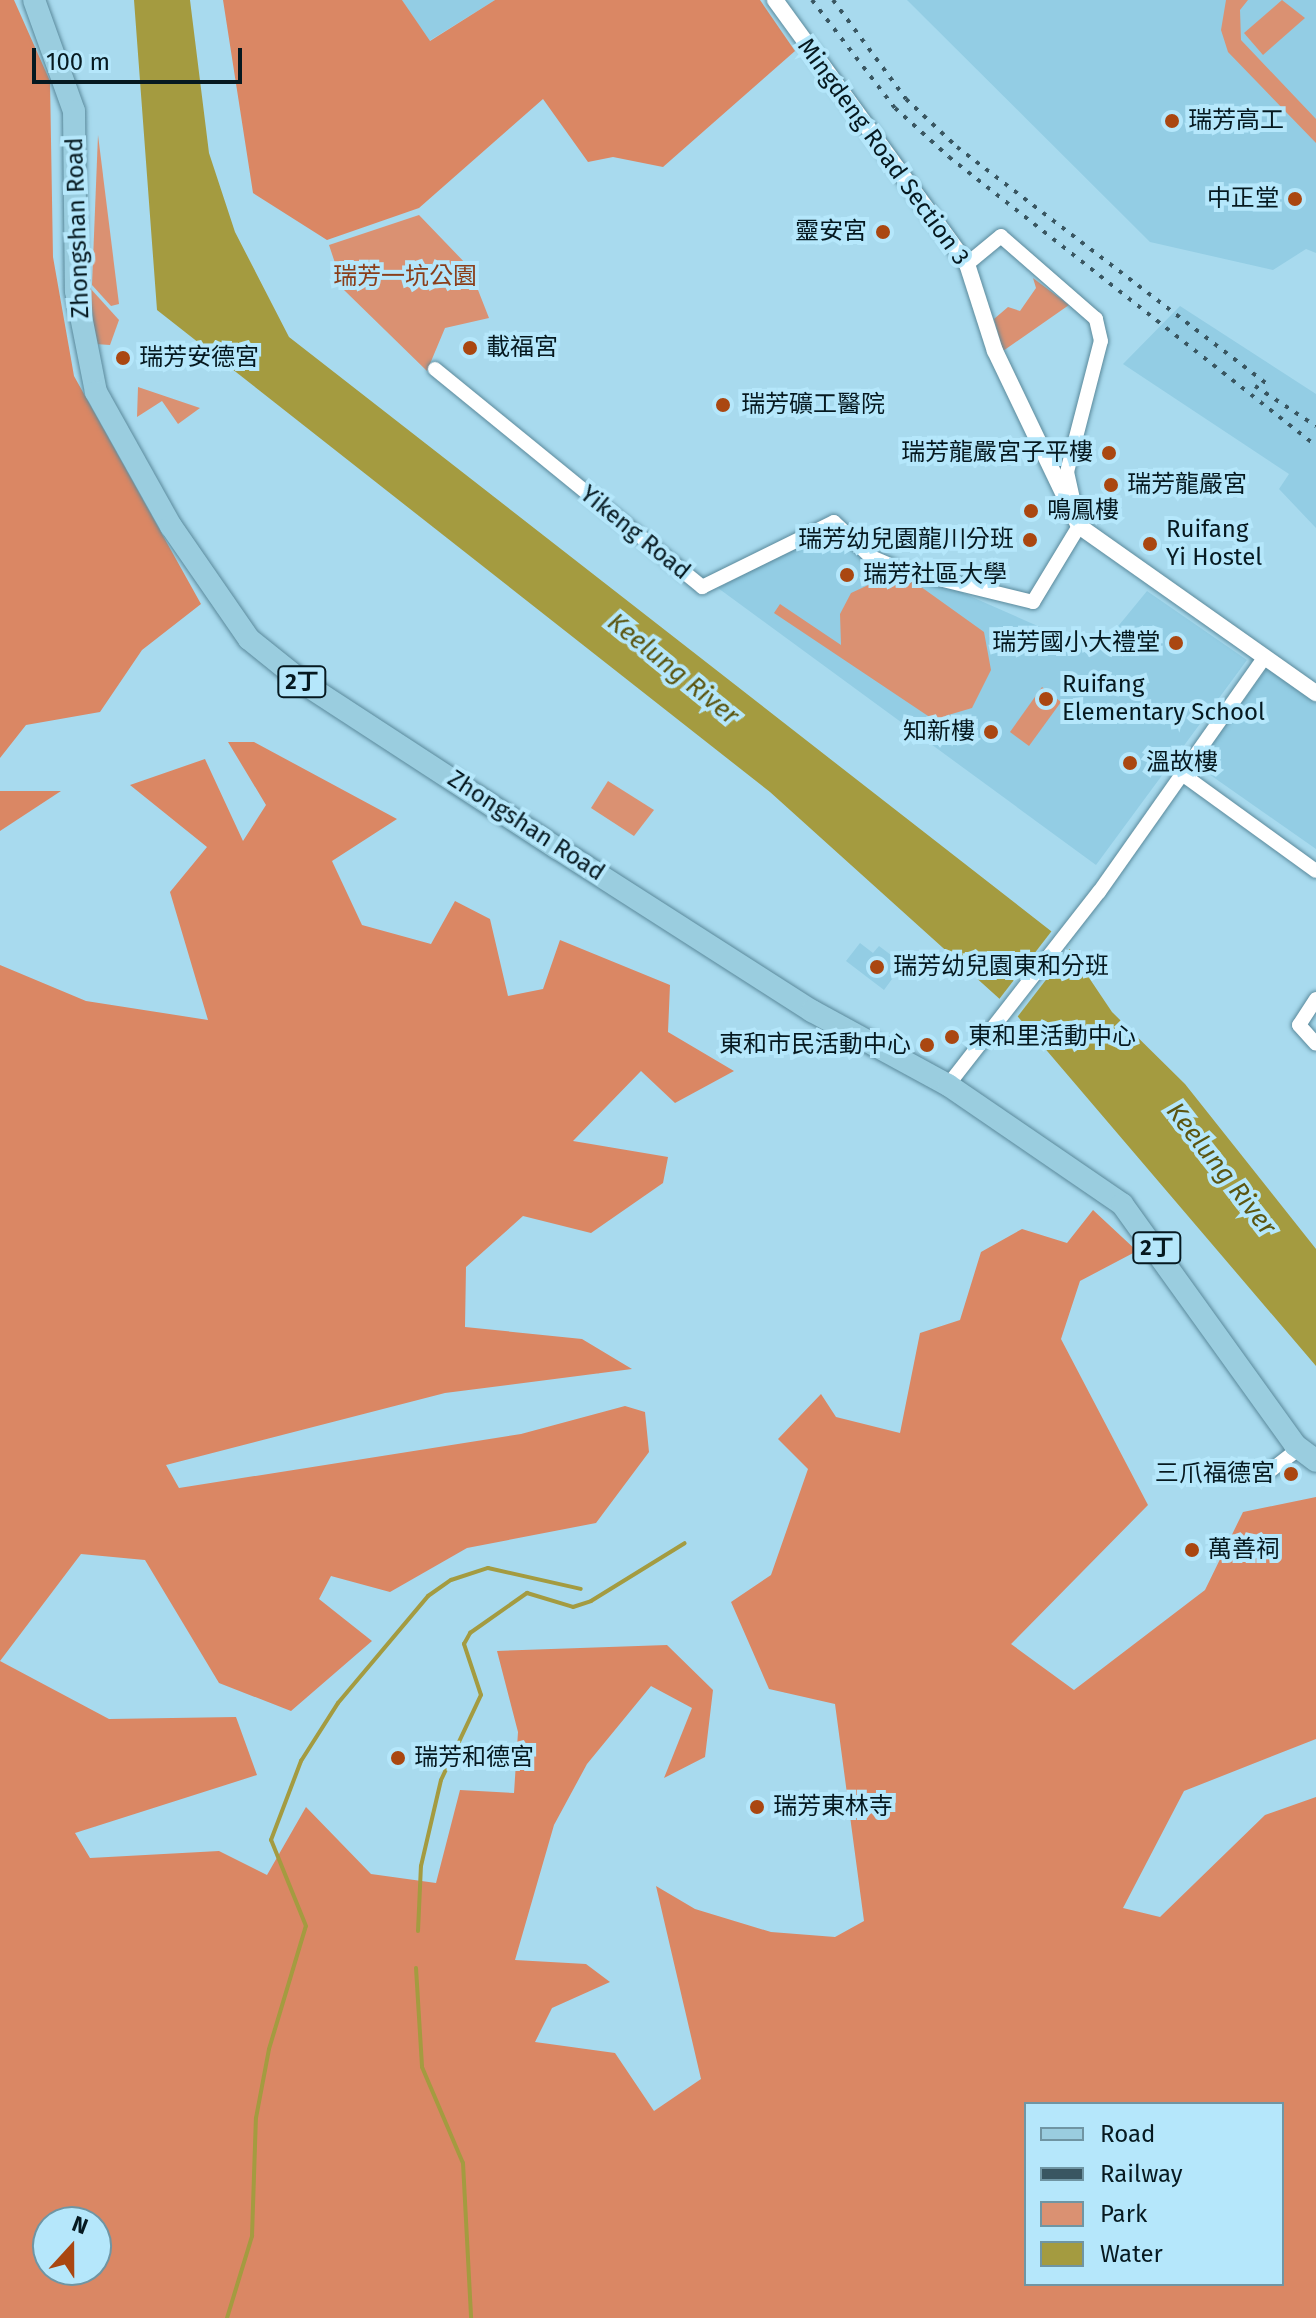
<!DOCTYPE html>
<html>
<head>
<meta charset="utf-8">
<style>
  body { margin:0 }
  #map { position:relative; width:1316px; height:2318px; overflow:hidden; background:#a8daee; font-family:"Fira Sans","Noto Sans TC",sans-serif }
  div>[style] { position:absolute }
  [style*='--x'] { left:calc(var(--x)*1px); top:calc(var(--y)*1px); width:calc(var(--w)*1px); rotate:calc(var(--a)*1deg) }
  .built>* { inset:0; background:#93cde4 }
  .green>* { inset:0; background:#da9172 }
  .forest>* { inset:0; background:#da8764 }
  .water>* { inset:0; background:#a49b40 }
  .pier>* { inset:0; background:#a8daee }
  .stream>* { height:4px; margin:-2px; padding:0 2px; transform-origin:2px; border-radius:2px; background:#a49b40 }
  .roads { filter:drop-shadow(0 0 2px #5a899b) drop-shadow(0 0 2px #5a899b) }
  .minor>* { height:14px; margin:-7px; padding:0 7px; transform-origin:7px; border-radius:7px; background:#fff }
  .tertiary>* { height:16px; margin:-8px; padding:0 8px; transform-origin:8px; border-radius:8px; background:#fff }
  .primary>* { height:22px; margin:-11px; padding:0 11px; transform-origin:11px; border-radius:11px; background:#9acddf }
  .rail>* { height:4px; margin-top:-2px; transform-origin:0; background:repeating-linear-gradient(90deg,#395661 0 4px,transparent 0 12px) }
  .dots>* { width:22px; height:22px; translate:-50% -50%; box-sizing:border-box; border:4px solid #b5e7fb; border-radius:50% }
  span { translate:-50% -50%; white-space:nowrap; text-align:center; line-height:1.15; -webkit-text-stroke:8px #b5e7fb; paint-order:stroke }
  .shield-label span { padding:2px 6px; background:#b5e7fb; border:2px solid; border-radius:6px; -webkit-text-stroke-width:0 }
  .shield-label { font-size:22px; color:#061920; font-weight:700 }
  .poi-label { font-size:24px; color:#061920 }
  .left { translate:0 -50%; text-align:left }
  .right { translate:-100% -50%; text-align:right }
  .street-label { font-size:24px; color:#061920 }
  .park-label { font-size:24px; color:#8a3e1a }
  .water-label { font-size:26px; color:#5b5510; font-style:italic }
  .legend { position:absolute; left:1024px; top:2102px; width:260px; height:184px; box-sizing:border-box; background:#b5e7fb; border:2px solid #6f95a3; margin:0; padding:10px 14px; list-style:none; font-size:24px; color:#061920 }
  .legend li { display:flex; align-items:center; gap:16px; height:40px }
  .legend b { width:40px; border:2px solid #6f95a3 }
  .north { position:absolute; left:32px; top:2206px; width:80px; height:80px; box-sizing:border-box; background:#b5e7fb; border:2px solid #6f95a3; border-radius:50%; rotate:21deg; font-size:22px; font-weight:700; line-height:32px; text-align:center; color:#061920 }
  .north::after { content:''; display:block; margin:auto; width:28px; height:36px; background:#aa4711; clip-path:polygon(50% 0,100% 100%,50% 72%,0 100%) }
  .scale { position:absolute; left:32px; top:48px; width:210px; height:36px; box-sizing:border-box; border:4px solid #061920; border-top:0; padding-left:10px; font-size:24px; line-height:28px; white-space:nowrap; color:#061920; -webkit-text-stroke:6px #b5e7fb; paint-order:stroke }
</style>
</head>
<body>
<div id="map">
  <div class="built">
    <div style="clip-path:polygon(402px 0,495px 0,429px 41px)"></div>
    <div style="clip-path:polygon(907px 0,1316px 0,1316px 253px,1306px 249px,1273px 270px,1150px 242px)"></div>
    <div style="clip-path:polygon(1180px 306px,1316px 394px,1316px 528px,1279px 489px,1289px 474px,1123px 364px)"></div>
    <div style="clip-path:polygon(824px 532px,1097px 652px,1147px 591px,1247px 660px,1096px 865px,718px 588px)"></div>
    <div style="clip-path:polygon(1268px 667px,1316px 701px,1316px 849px,1196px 765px)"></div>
    <div style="clip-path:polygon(860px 943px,873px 953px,879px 946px,903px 964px,884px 990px,846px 961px)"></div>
  </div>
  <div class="green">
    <div style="clip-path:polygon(1226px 0,1248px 0,1240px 10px,1241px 40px,1316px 119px,1316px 143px,1228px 52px,1221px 30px)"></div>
    <div style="clip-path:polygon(1282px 0,1305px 18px,1263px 55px,1244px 33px)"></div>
    <div style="clip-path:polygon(98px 135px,119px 304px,111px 306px,92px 285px)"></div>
    <div style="clip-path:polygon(419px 215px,469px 267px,489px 318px,445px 328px,427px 371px,344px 290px,329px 245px)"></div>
    <div style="clip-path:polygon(1033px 278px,1069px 305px,1003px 351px,994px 319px,1008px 307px,1020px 311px,1036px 288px)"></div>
    <div style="clip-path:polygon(90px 288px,119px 320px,110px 345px,95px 344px)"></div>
    <div style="clip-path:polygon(138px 387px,200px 408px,178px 424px,162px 401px,137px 417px)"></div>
    <div style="clip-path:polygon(890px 575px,910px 579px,984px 632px,991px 670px,972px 708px,945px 716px,957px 725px,952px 732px,774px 613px,780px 604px,841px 645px,840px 614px,851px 593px)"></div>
    <div style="clip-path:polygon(1042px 687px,1061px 702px,1029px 746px,1010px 732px)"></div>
    <div style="clip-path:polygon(608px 781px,654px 810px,634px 836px,591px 808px)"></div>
  </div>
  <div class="forest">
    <div style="clip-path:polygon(0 0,14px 0,50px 81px,53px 257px,74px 376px,201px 604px,142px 650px,100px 712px,26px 725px,0 758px)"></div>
    <div style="clip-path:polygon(223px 0,402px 0,430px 41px,495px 0,760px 0,795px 51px,663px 167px,613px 157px,588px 162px,543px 99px,419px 208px,327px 240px,253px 193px)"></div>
    <div style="clip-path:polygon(evenodd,228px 742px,254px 742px,397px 819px,332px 861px,362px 925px,431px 944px,455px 901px,490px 919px,508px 996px,543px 989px,560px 940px,670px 985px,668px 1032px,734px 1071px,675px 1103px,641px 1071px,573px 1141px,668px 1157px,663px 1183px,591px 1233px,523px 1216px,466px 1267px,465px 1327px,582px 1339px,632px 1369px,445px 1393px,166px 1465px,179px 1488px,521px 1434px,625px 1406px,645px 1412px,649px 1452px,596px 1523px,467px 1548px,390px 1592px,331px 1576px,319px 1599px,372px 1641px,291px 1711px,219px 1683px,145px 1560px,81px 1554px,0 1661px,109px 1719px,236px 1717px,257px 1775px,75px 1833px,90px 1858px,219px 1851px,267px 1875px,306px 1807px,371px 1874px,436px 1883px,460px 1790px,514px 1793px,518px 1732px,497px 1651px,667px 1645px,713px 1690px,705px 1757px,664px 1778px,692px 1708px,651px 1686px,587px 1764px,554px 1825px,515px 1960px,586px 1964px,610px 1982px,552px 2008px,535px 2042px,615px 2053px,654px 2111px,701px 2079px,656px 1886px,695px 1909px,771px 1932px,835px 1937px,864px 1921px,835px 1704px,769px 1689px,731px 1602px,771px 1575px,808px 1469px,778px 1439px,821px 1394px,836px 1417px,900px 1433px,920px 1333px,960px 1320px,981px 1252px,1022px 1229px,1067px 1243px,1093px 1210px,1137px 1251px,1080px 1281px,1061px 1339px,1148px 1505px,1011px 1644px,1074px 1690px,1205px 1590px,1243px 1512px,1316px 1497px,1316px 1739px,1184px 1791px,1123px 1908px,1160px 1917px,1265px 1815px,1316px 1797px,1316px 2318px,0 2318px,0 965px,86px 1001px,208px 1020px,170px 892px,207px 847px,130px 785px,205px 759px,243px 841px,266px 805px,228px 742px,1026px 2104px,1282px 2104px,1282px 2284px,1026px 2284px,1026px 2104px,228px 742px,48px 2222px,96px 2222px,96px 2270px,48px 2270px,48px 2222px)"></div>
    <div style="clip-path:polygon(0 791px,61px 791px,0 831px)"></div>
  </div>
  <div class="water">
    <div style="clip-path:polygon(134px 0,190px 0,209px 153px,235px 232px,289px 337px,1065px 942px,1112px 1012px,1185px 1084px,1316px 1249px,1316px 1366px,1013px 1011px,770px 792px,157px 310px)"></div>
  </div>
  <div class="pier">
    <div style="clip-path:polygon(1054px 928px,1072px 946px,1015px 1020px,997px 1002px)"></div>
  </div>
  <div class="stream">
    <div style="--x:418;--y:1931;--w:65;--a:-87.4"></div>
    <div style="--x:421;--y:1866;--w:88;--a:-76.9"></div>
    <div style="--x:441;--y:1780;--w:94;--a:-64.8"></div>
    <div style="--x:481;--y:1695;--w:54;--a:-108.4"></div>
    <div style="--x:464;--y:1644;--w:13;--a:-61"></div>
    <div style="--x:470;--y:1633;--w:70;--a:-35.1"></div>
    <div style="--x:527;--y:1593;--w:48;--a:16.9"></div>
    <div style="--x:573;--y:1607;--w:19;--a:-18"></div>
    <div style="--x:591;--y:1601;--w:110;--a:-31.7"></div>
    <div style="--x:416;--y:1968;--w:99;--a:86.5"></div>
    <div style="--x:422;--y:2067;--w:104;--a:66.9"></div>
    <div style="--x:463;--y:2163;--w:155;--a:87"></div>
    <div style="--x:227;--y:2318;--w:86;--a:-73"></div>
    <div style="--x:252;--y:2236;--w:118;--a:-88.1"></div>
    <div style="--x:256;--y:2118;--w:70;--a:-79.3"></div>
    <div style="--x:269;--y:2049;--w:128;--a:-73.3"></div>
    <div style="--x:306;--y:1926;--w:93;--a:-112.1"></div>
    <div style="--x:271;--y:1840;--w:85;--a:-69.2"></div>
    <div style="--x:301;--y:1761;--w:69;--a:-57.5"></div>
    <div style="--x:338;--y:1703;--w:140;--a:-49.9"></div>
    <div style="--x:428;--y:1596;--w:28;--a:-35"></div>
    <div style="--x:451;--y:1580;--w:39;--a:-18"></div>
    <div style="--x:488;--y:1568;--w:95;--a:12.7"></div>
  </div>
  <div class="roads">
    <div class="minor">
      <div style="--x:435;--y:369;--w:345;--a:39.2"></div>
      <div style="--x:702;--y:587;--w:147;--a:-26.2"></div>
      <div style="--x:834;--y:522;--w:51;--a:43.4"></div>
      <div style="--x:871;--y:557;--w:34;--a:23"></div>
      <div style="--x:902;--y:570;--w:135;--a:13.7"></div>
      <div style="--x:1033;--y:602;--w:89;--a:-58.8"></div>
      <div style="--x:1079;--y:526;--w:55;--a:-102.5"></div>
      <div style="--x:1067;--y:472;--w:135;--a:-75.5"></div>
      <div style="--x:1101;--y:341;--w:23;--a:-103"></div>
      <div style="--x:1096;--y:319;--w:126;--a:-138.9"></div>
      <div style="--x:1001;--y:236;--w:44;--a:140.5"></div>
      <div style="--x:1182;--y:774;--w:165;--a:35.9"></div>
      <div style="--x:1316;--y:999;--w:31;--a:123"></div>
      <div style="--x:1299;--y:1025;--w:25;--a:48"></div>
      <div style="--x:948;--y:1085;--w:245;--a:-52"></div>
      <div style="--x:1099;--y:892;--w:286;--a:-54.8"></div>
      <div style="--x:1270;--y:1471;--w:37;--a:-38"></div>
    </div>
    <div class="tertiary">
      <div style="--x:775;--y:0;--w:326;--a:54"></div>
      <div style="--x:967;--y:264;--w:91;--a:72.2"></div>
      <div style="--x:995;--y:351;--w:194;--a:64.4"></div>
      <div style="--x:1079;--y:526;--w:290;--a:35.2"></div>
    </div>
    <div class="primary">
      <div style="--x:34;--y:0;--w:118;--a:70.2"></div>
      <div style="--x:74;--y:111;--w:180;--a:89.4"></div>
      <div style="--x:76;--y:291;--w:103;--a:78.8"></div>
      <div style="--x:96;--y:392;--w:154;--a:60.8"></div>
      <div style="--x:171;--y:526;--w:137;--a:55.4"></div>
      <div style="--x:249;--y:639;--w:72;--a:38.8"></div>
      <div style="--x:305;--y:684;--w:301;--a:33.1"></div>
      <div style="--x:557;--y:848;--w:303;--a:32.6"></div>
      <div style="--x:812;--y:1011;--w:155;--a:28.6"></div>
      <div style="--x:948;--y:1085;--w:211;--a:34.4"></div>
      <div style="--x:1122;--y:1204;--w:297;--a:54.3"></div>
      <div style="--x:1295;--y:1445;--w:26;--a:37"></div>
    </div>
  </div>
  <div class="rail">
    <div style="--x:812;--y:0;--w:136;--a:52.5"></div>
    <div style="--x:895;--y:108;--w:73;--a:42.2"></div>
    <div style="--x:949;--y:157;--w:467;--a:38.2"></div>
    <div style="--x:833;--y:0;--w:123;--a:53.6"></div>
    <div style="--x:906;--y:99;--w:70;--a:43.3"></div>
    <div style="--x:957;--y:147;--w:395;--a:37.4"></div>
    <div style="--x:1255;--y:386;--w:73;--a:33.3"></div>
  </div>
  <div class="dots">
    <div style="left:1172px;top:121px;background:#aa4711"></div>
    <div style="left:1295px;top:199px;background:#aa4711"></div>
    <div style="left:883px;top:232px;background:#aa4711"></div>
    <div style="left:470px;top:348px;background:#aa4711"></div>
    <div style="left:123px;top:358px;background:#aa4711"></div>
    <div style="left:723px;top:405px;background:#aa4711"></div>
    <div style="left:1109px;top:453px;background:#aa4711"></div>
    <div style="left:1111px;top:485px;background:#aa4711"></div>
    <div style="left:1031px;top:511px;background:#aa4711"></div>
    <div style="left:1030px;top:540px;background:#aa4711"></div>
    <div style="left:1150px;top:544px;background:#aa4711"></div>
    <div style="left:847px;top:575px;background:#aa4711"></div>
    <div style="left:1176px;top:643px;background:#aa4711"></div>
    <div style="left:1046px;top:699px;background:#aa4711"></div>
    <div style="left:991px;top:732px;background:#aa4711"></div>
    <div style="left:1130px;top:763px;background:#aa4711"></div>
    <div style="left:877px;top:967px;background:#aa4711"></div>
    <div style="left:952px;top:1037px;background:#aa4711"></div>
    <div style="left:927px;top:1045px;background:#aa4711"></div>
    <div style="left:1291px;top:1474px;background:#aa4711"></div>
    <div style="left:1192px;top:1550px;background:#aa4711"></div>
    <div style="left:398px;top:1758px;background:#aa4711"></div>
    <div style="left:757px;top:1807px;background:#aa4711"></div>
  </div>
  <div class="shield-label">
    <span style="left:302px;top:682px">2丁</span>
    <span style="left:1157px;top:1248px">2丁</span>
  </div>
  <div class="poi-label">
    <span class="left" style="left:1188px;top:121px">瑞芳高工</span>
    <span class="right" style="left:1279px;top:199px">中正堂</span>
    <span class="right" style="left:867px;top:232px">靈安宮</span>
    <span class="left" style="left:486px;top:348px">載福宮</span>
    <span class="left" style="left:139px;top:358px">瑞芳安德宮</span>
    <span class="left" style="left:741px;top:405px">瑞芳礦工醫院</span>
    <span class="right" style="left:1093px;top:453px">瑞芳龍嚴宮子平樓</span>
    <span class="left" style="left:1127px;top:485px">瑞芳龍嚴宮</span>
    <span class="left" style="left:1047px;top:511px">鳴鳳樓</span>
    <span class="left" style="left:1166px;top:544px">Ruifang<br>Yi Hostel</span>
    <span class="right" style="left:1014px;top:540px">瑞芳幼兒園龍川分班</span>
    <span class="left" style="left:863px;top:575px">瑞芳社區大學</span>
    <span class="right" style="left:1160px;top:643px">瑞芳國小大禮堂</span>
    <span class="left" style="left:1062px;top:699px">Ruifang<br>Elementary School</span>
    <span class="right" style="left:975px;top:732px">知新樓</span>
    <span class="left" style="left:1146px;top:763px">溫故樓</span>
    <span class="left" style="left:893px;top:967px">瑞芳幼兒園東和分班</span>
    <span class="left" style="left:968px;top:1037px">東和里活動中心</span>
    <span class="right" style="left:911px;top:1045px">東和市民活動中心</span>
    <span class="right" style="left:1275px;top:1474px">三爪福德宮</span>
    <span class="left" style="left:1208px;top:1550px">萬善祠</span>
    <span class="left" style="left:414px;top:1758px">瑞芳和德宮</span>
    <span class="left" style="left:773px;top:1807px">瑞芳東林寺</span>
  </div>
  <div class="street-label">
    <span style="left:883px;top:152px;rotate:54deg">Mingdeng Road Section 3</span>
    <span style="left:78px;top:228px;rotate:-92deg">Zhongshan Road</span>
    <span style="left:635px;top:533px;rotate:39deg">Yikeng Road</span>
    <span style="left:526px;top:826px;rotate:33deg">Zhongshan Road</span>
  </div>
  <div class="park-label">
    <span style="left:405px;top:277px">瑞芳一坑公園</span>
  </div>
  <div class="water-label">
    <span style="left:673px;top:669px;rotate:39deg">Keelung River</span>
    <span style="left:1221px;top:1169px;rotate:52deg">Keelung River</span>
  </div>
  <ul class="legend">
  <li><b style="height:10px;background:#9acddf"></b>Road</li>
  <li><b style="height:10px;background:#395661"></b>Railway</li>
  <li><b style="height:22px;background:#da9172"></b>Park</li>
  <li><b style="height:22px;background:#a49b40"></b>Water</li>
  </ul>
  <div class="north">N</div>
  <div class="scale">100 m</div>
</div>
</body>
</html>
